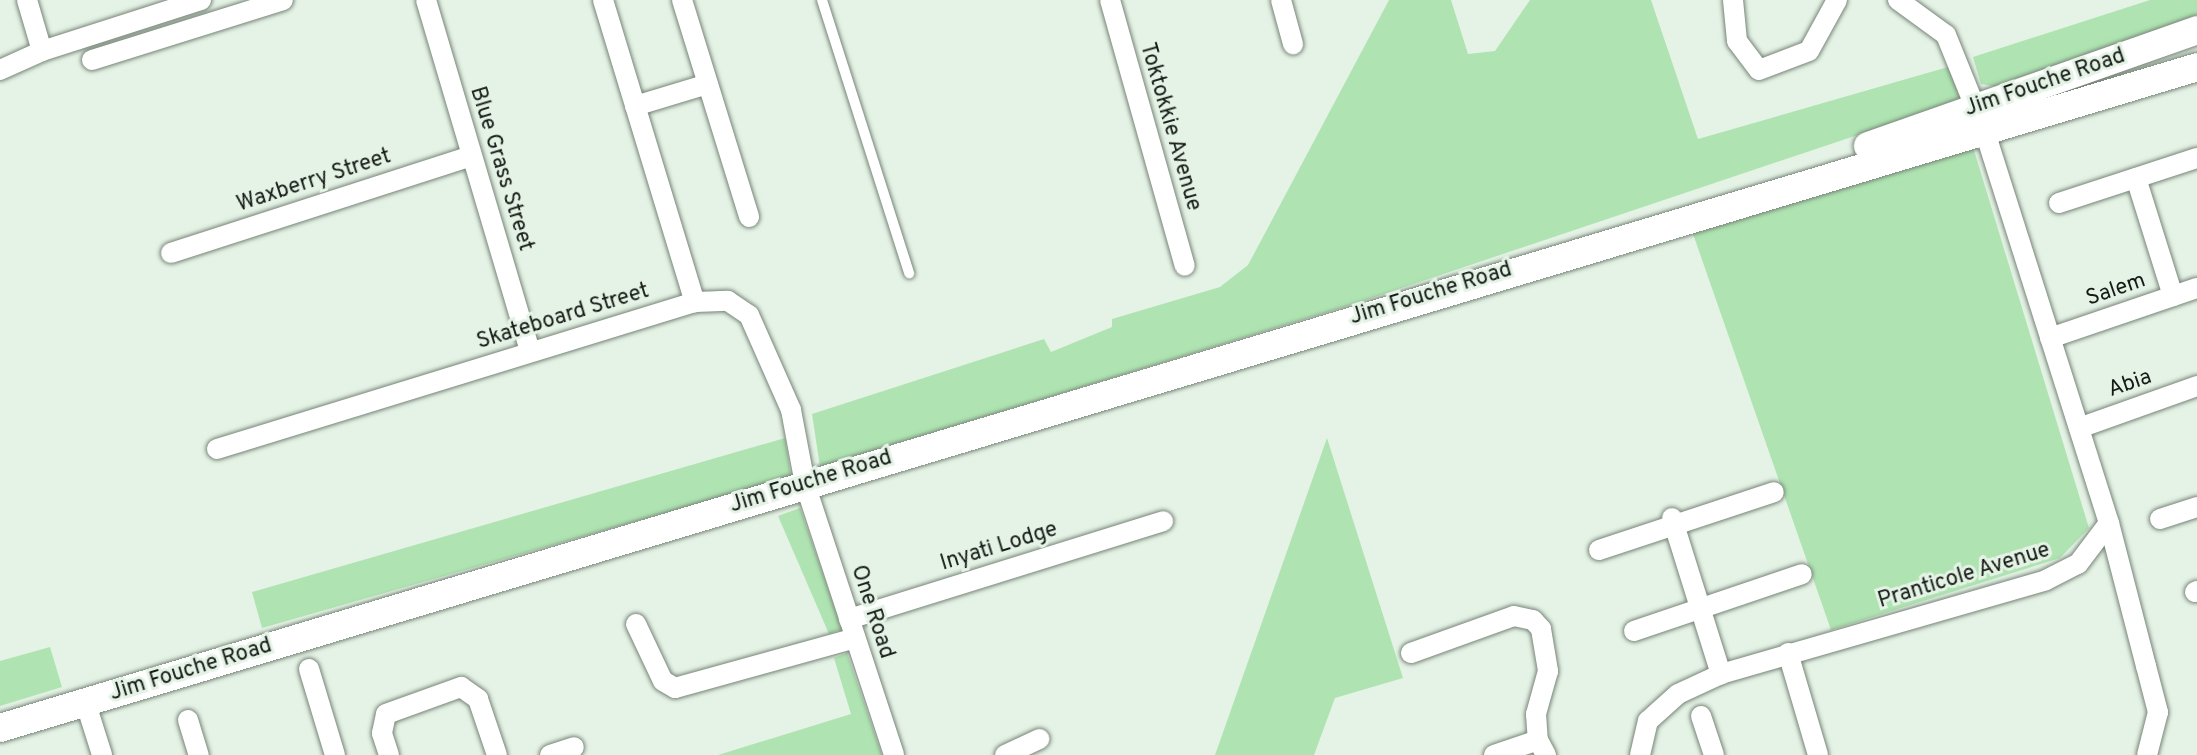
<!DOCTYPE html>
<html>
<head>
<meta charset="utf-8">
<style>
  body { margin:0 }
  #map { position:relative; width:2197px; height:755px; overflow:hidden; background:#e5f3e6; font-family:Overpass,sans-serif }
  div>[style] { position:absolute }
  [style*='--x'] { left:calc(var(--x)*1px); top:calc(var(--y)*1px); width:calc(var(--w)*1px); rotate:calc(var(--a)*1deg) }
  .green>* { inset:0; background:#afe4b2 }
  .roads { filter:drop-shadow(0 0 2px #778478) drop-shadow(0 0 2px #778478) }
  .lane>* { height:10px; margin:-5px; padding:0 5px; transform-origin:5px; border-radius:5px; background:#fff }
  .street>* { height:20px; margin:-10px; padding:0 10px; transform-origin:10px; border-radius:10px; background:#fff }
  .secondary>* { height:28px; margin:-14px; padding:0 14px; transform-origin:14px; border-radius:14px; background:#fff }
  span { translate:-50% -50%; white-space:nowrap; text-align:center; line-height:1.15; -webkit-text-stroke:6px #e5f3e6; paint-order:stroke }
  .street-label { font-size:22px; color:#151a15 }
</style>
</head>
<body>
<div id="map">
  <div class="green">
    <div style="clip-path:polygon(1389px 0,1451px 0,1468px 54px,1495px 51px,1530px 0,1651px 0,1698px 139px,1948px 67px,1962px 100px,1357px 303px,820px 467px,812px 414px,1044px 339px,1051px 352px,1112px 327px,1112px 319px,1220px 287px,1248px 265px)"></div>
    <div style="clip-path:polygon(2150px 0,2197px 0,2197px 18px,2005px 88px,1981px 84px,1973px 57px)"></div>
    <div style="clip-path:polygon(1973px 147px,2089px 528px,2060px 558px,1831px 630px,1692px 231px)"></div>
    <div style="clip-path:polygon(785px 438px,791px 477px,262px 628px,252px 592px)"></div>
    <div style="clip-path:polygon(1327px 438px,1403px 678px,1335px 698px,1314px 755px,1215px 755px)"></div>
    <div style="clip-path:polygon(800px 508px,842px 629px,829px 634px,778px 516px)"></div>
    <div style="clip-path:polygon(50px 647px,62px 687px,0 706px,0 661px)"></div>
    <div style="clip-path:polygon(847px 653px,882px 755px,718px 755px,851px 714px,834px 658px)"></div>
  </div>
  <div class="roads">
    <div class="lane">
      <div style="--x:822;--y:0;--w:287;--a:72.3"></div>
    </div>
    <div class="street">
      <div style="--x:426;--y:0;--w:366;--a:73.5"></div>
      <div style="--x:603;--y:0;--w:316;--a:73.1"></div>
      <div style="--x:682;--y:0;--w:227;--a:72.8"></div>
      <div style="--x:1110;--y:0;--w:276;--a:74.3"></div>
      <div style="--x:1281;--y:0;--w:46;--a:74.7"></div>
      <div style="--x:1733;--y:0;--w:41;--a:84.4"></div>
      <div style="--x:1737;--y:41;--w:36;--a:53"></div>
      <div style="--x:1759;--y:70;--w:53;--a:-20.8"></div>
      <div style="--x:1809;--y:51;--w:58;--a:-61.2"></div>
      <div style="--x:1898;--y:0;--w:59;--a:36.1"></div>
      <div style="--x:1946;--y:35;--w:101;--a:68"></div>
      <div style="--x:1984;--y:129;--w:413;--a:72.4"></div>
      <div style="--x:2109;--y:523;--w:148;--a:75.5"></div>
      <div style="--x:2146;--y:666;--w:48;--a:75.4"></div>
      <div style="--x:2158;--y:712;--w:44;--a:104.3"></div>
      <div style="--x:42;--y:51;--w:167;--a:-17.8"></div>
      <div style="--x:92;--y:60;--w:200;--a:-17.4"></div>
      <div style="--x:0;--y:70;--w:46;--a:-24.3"></div>
      <div style="--x:42;--y:51;--w:53;--a:-106.4"></div>
      <div style="--x:635;--y:106;--w:76;--a:-16.8"></div>
      <div style="--x:2136;--y:178;--w:124;--a:72.6"></div>
      <div style="--x:2059;--y:203;--w:145;--a:-18.1"></div>
      <div style="--x:171;--y:253;--w:315;--a:-17.9"></div>
      <div style="--x:2050;--y:338;--w:155;--a:-18.8"></div>
      <div style="--x:2079;--y:428;--w:125;--a:-19.6"></div>
      <div style="--x:217;--y:449;--w:500;--a:-17.09"></div>
      <div style="--x:695;--y:302;--w:33;--a:-2"></div>
      <div style="--x:728;--y:301;--w:25;--a:34"></div>
      <div style="--x:749;--y:315;--w:104;--a:66.1"></div>
      <div style="--x:791;--y:410;--w:75;--a:79.3"></div>
      <div style="--x:805;--y:484;--w:285;--a:71.8"></div>
      <div style="--x:1672;--y:518;--w:164;--a:72.6"></div>
      <div style="--x:2160;--y:519;--w:39;--a:-18"></div>
      <div style="--x:1599;--y:550;--w:184;--a:-18.3"></div>
      <div style="--x:2195;--y:592;--w:2;--a:-27"></div>
      <div style="--x:849;--y:619;--w:329;--a:-17.3"></div>
      <div style="--x:636;--y:624;--w:63;--a:64.7"></div>
      <div style="--x:663;--y:681;--w:14;--a:30"></div>
      <div style="--x:675;--y:688;--w:187;--a:-15.5"></div>
      <div style="--x:1634;--y:631;--w:177;--a:-18.7"></div>
      <div style="--x:1411;--y:653;--w:109;--a:-19.8"></div>
      <div style="--x:1514;--y:616;--w:19;--a:12"></div>
      <div style="--x:1533;--y:620;--w:12;--a:48"></div>
      <div style="--x:1541;--y:629;--w:43;--a:80.5"></div>
      <div style="--x:1548;--y:671;--w:45;--a:105.6"></div>
      <div style="--x:1536;--y:714;--w:26;--a:86"></div>
      <div style="--x:1538;--y:740;--w:17;--a:62"></div>
      <div style="--x:1788;--y:653;--w:106;--a:73.6"></div>
      <div style="--x:309;--y:669;--w:90;--a:73.2"></div>
      <div style="--x:85;--y:701;--w:57;--a:72.5"></div>
      <div style="--x:1701;--y:716;--w:41;--a:71.6"></div>
      <div style="--x:188;--y:720;--w:37;--a:73"></div>
      <div style="--x:389;--y:755;--w:23;--a:-108"></div>
      <div style="--x:382;--y:733;--w:19;--a:-78"></div>
      <div style="--x:386;--y:714;--w:80;--a:-19.8"></div>
      <div style="--x:461;--y:687;--w:21;--a:35"></div>
      <div style="--x:478;--y:699;--w:59;--a:71.3"></div>
      <div style="--x:550;--y:755;--w:25;--a:-18"></div>
      <div style="--x:1005;--y:755;--w:38;--a:-25"></div>
      <div style="--x:1494;--y:755;--w:46;--a:-18.8"></div>
      <div style="--x:1640;--y:755;--w:35;--a:-77"></div>
      <div style="--x:1648;--y:721;--w:40;--a:-42"></div>
      <div style="--x:1678;--y:694;--w:47;--a:-24.9"></div>
      <div style="--x:1721;--y:674;--w:338;--a:-16.1"></div>
      <div style="--x:2046;--y:580;--w:36;--a:-27"></div>
      <div style="--x:2078;--y:564;--w:51;--a:-52.9"></div>
    </div>
    <div class="secondary">
      <div style="--x:1868;--y:146;--w:349;--a:-19.4"></div>
      <div style="--x:0;--y:728;--w:2294;--a:-16.74"></div>
    </div>
  </div>
  <div class="street-label">
    <span style="left:2045px;top:83px;rotate:-19deg">Jim Fouche Road</span>
    <span style="left:1170px;top:127px;rotate:74deg">Toktokkie Avenue</span>
    <span style="left:501px;top:169px;rotate:73deg">Blue Grass Street</span>
    <span style="left:314px;top:181px;rotate:-18deg">Waxberry Street</span>
    <span style="left:2116px;top:290px;rotate:-19deg">Salem</span>
    <span style="left:1431px;top:294px;rotate:-17deg">Jim Fouche Road</span>
    <span style="left:563px;top:317px;rotate:-17deg">Skateboard Street</span>
    <span style="left:2130px;top:384px;rotate:-19deg">Abia</span>
    <span style="left:811px;top:482px;rotate:-17deg">Jim Fouche Road</span>
    <span style="left:999px;top:547px;rotate:-17deg">Inyati Lodge</span>
    <span style="left:1964px;top:576px;rotate:-17deg">Pranticole Avenue</span>
    <span style="left:872px;top:612px;rotate:72deg">One Road</span>
    <span style="left:191px;top:670px;rotate:-17deg">Jim Fouche Road</span>
  </div>
</div>
</body>
</html>
